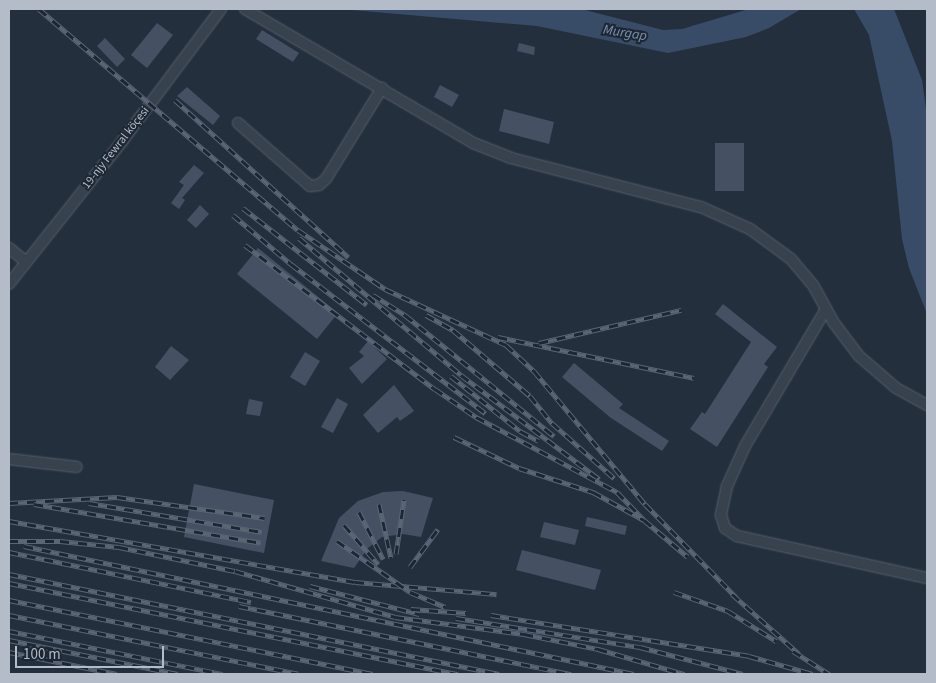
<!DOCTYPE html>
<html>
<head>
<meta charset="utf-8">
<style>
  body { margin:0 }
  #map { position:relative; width:936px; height:683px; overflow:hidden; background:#242f3e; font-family:"Source Sans 3",sans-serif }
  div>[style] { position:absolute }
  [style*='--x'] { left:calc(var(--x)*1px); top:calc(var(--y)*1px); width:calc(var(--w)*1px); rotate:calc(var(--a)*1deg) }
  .water>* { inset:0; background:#394c67 }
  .building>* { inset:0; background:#455162 }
  .roads { filter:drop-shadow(0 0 1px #565f6c) drop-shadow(0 0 1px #565f6c) }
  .minor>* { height:10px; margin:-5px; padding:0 5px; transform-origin:5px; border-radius:5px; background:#38414e }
  .rail>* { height:5px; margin-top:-2.5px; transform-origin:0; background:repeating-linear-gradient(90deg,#1d2633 0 9px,#5a6575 0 18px); box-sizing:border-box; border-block:1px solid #5a6575 }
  span { translate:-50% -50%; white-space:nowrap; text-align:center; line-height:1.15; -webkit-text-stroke:4px #1d2633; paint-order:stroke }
  .street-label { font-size:12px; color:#b4bcc9 }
  .water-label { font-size:14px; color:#7c92b1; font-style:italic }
  .frame { position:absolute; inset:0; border:10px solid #b4bcc9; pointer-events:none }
  .scale { position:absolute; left:15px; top:646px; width:149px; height:22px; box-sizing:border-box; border:2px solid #b4bcc9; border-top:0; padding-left:6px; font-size:15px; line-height:18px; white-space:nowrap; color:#b4bcc9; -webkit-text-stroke:4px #1d2633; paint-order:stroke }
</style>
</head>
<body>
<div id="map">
  <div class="water">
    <div style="clip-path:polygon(340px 9px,581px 9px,663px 30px,682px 29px,749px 9px,801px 9px,769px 28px,746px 37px,668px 53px,537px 26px)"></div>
    <div style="clip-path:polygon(854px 9px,894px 9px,922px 80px,927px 116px,927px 314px,909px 268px,902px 239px,892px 141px,869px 35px)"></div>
  </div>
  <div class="building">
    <div style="clip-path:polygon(157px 23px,173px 35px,147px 68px,131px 55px)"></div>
    <div style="clip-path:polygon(262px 30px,299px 53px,293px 62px,256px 39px)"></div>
    <div style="clip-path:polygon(105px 38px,125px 59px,117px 67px,97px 46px)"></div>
    <div style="clip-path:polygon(519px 43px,535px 47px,534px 55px,517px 51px)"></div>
    <div style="clip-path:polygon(440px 85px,459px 95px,452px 107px,434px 97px)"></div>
    <div style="clip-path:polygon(187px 87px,220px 116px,213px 125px,177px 96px)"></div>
    <div style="clip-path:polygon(504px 109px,554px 122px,549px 144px,499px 131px)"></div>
    <div style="clip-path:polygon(715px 143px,744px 143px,744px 191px,715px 191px)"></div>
    <div style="clip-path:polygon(194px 165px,204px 173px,182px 198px,185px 200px,179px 209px,171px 203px,184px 185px,179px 182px)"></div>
    <div style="clip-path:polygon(200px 205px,209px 214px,196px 228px,187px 220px)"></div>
    <div style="clip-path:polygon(258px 248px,338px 313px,317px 339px,237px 274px)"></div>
    <div style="clip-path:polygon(723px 304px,777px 347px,764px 364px,768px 367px,717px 447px,690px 429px,702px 412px,705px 414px,751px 342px,715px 314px)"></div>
    <div style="clip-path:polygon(368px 341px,387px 359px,362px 384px,349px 368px,364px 356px,359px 352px)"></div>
    <div style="clip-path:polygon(171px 346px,189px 360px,170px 380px,155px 367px)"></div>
    <div style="clip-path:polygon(305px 352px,320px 361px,305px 386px,290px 377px)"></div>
    <div style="clip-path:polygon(574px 363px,623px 404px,619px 408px,669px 441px,662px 451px,611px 418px,562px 377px)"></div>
    <div style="clip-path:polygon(394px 385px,414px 411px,400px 421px,397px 417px,378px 433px,363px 415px)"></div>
    <div style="clip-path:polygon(337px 398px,348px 404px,333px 433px,321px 427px)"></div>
    <div style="clip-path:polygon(249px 399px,263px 402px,260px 416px,246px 414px)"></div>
    <div style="clip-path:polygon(194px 484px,274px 500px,264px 553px,184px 537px)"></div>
    <div style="clip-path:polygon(403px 491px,433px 498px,421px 537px,403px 534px,382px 537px,368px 548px,354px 568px,321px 561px,339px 518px,358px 501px,383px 492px)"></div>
    <div style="clip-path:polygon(587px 517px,627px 526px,625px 535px,585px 526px)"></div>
    <div style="clip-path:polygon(544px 522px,579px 530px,575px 545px,540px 537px)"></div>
    <div style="clip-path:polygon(522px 550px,601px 570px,595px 590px,516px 570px)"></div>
  </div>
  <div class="roads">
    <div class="minor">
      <div style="--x:245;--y:9;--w:264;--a:30.4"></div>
      <div style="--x:473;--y:143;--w:41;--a:21.5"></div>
      <div style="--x:511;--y:158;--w:196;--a:14.5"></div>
      <div style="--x:701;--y:207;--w:54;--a:24.2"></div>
      <div style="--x:750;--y:229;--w:51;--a:36.2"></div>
      <div style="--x:791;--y:259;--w:34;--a:50"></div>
      <div style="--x:813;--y:285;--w:43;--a:61.1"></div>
      <div style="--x:834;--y:323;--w:41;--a:52.9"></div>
      <div style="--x:859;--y:356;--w:49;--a:40.9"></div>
      <div style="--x:896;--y:388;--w:35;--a:29"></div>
      <div style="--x:238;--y:123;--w:96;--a:41.2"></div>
      <div style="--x:310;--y:186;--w:9;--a:-6"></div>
      <div style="--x:319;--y:185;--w:9;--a:-41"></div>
      <div style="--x:326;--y:179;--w:107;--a:-58.4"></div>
      <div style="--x:9;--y:248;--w:22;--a:39"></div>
      <div style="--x:9;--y:284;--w:184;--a:-51.6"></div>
      <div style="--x:123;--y:140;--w:164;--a:-53.2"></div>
      <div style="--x:826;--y:309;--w:159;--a:120.6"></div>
      <div style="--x:745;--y:446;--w:44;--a:114.2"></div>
      <div style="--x:727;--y:486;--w:30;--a:102"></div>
      <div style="--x:721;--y:515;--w:14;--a:73"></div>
      <div style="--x:725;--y:528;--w:14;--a:34"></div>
      <div style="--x:737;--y:536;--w:195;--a:12.5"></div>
      <div style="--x:9;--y:459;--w:68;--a:6.7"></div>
    </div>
  </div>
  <div class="rail">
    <div style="--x:39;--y:9;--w:340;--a:40.5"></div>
    <div style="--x:298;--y:230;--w:105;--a:34.1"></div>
    <div style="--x:385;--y:289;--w:133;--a:24.8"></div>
    <div style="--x:506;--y:345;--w:38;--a:43"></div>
    <div style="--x:534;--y:371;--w:173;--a:50.2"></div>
    <div style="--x:645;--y:504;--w:130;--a:45.6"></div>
    <div style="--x:175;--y:100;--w:234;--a:42.2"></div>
    <div style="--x:243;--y:208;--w:157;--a:38"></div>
    <div style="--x:233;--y:215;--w:76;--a:40.2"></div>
    <div style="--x:291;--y:264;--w:245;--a:37.5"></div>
    <div style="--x:299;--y:238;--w:212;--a:40.2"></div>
    <div style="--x:461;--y:375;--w:173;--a:37"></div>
    <div style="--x:245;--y:245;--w:238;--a:37.2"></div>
    <div style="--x:435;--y:389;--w:50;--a:34.3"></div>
    <div style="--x:476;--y:417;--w:160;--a:28"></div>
    <div style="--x:617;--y:492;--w:39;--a:46"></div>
    <div style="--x:373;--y:295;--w:38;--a:32"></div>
    <div style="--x:405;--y:315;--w:192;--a:39.1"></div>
    <div style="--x:426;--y:315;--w:31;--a:29"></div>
    <div style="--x:453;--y:330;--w:101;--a:40.6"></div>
    <div style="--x:530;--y:396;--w:35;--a:51"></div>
    <div style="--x:552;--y:423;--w:83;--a:41.6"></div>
    <div style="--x:498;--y:337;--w:200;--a:11.8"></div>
    <div style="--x:539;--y:343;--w:146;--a:-13.1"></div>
    <div style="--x:451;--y:376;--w:88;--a:38.6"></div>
    <div style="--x:520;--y:431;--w:21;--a:28"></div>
    <div style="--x:454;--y:437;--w:72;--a:25.5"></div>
    <div style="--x:519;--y:468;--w:78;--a:18"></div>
    <div style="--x:593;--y:492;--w:58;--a:28.8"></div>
    <div style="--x:644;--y:520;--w:57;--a:40.1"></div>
    <div style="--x:9;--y:503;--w:108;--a:-3.2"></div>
    <div style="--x:117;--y:497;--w:149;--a:8.1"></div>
    <div style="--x:89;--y:503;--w:175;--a:9.5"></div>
    <div style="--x:34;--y:504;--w:230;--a:9.7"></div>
    <div style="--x:379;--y:504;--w:55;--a:77.5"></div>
    <div style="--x:359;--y:512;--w:53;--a:62.9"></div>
    <div style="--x:9;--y:521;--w:351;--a:10"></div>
    <div style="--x:355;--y:582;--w:142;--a:4.9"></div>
    <div style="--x:344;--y:525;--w:52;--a:48.9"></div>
    <div style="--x:9;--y:541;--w:51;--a:0"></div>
    <div style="--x:60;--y:541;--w:59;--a:5.8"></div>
    <div style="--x:119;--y:547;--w:118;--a:11.7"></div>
    <div style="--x:235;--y:571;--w:166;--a:16"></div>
    <div style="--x:395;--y:617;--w:130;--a:7.5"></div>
    <div style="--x:524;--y:634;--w:76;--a:11.5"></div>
    <div style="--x:598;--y:649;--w:90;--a:16.2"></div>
    <div style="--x:337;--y:541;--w:89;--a:34.9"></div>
    <div style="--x:410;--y:592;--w:38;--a:23"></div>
    <div style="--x:24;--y:546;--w:623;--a:11.85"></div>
    <div style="--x:9;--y:552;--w:247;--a:11.7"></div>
    <div style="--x:396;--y:554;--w:55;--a:-81.6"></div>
    <div style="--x:410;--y:567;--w:47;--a:-53.6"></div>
    <div style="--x:9;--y:574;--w:500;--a:11.53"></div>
    <div style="--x:9;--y:583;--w:458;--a:11.5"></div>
    <div style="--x:310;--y:586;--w:113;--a:14.4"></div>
    <div style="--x:674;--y:592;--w:57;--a:19.4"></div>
    <div style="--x:728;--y:611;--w:57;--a:32"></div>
    <div style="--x:732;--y:594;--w:90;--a:41.8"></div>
    <div style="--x:9;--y:600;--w:371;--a:11.5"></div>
    <div style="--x:239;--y:606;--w:339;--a:11.6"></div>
    <div style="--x:411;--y:609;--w:55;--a:4.2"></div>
    <div style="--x:9;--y:615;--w:295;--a:11.5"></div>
    <div style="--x:491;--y:615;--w:261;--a:9"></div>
    <div style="--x:749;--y:656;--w:66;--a:15.7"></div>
    <div style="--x:456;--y:618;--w:186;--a:9"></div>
    <div style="--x:640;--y:647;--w:106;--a:14.7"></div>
    <div style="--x:9;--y:631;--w:218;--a:11.4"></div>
    <div style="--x:9;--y:640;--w:172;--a:11.4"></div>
    <div style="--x:793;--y:651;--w:43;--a:32.6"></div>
    <div style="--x:9;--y:652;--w:110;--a:11.5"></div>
  </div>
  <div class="street-label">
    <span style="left:116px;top:148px;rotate:-52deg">19-njy Fewral köçesi</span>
  </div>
  <div class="water-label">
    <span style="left:625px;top:33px;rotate:9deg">Murgap</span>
  </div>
  <div class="frame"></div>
  <div class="scale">100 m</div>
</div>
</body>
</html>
